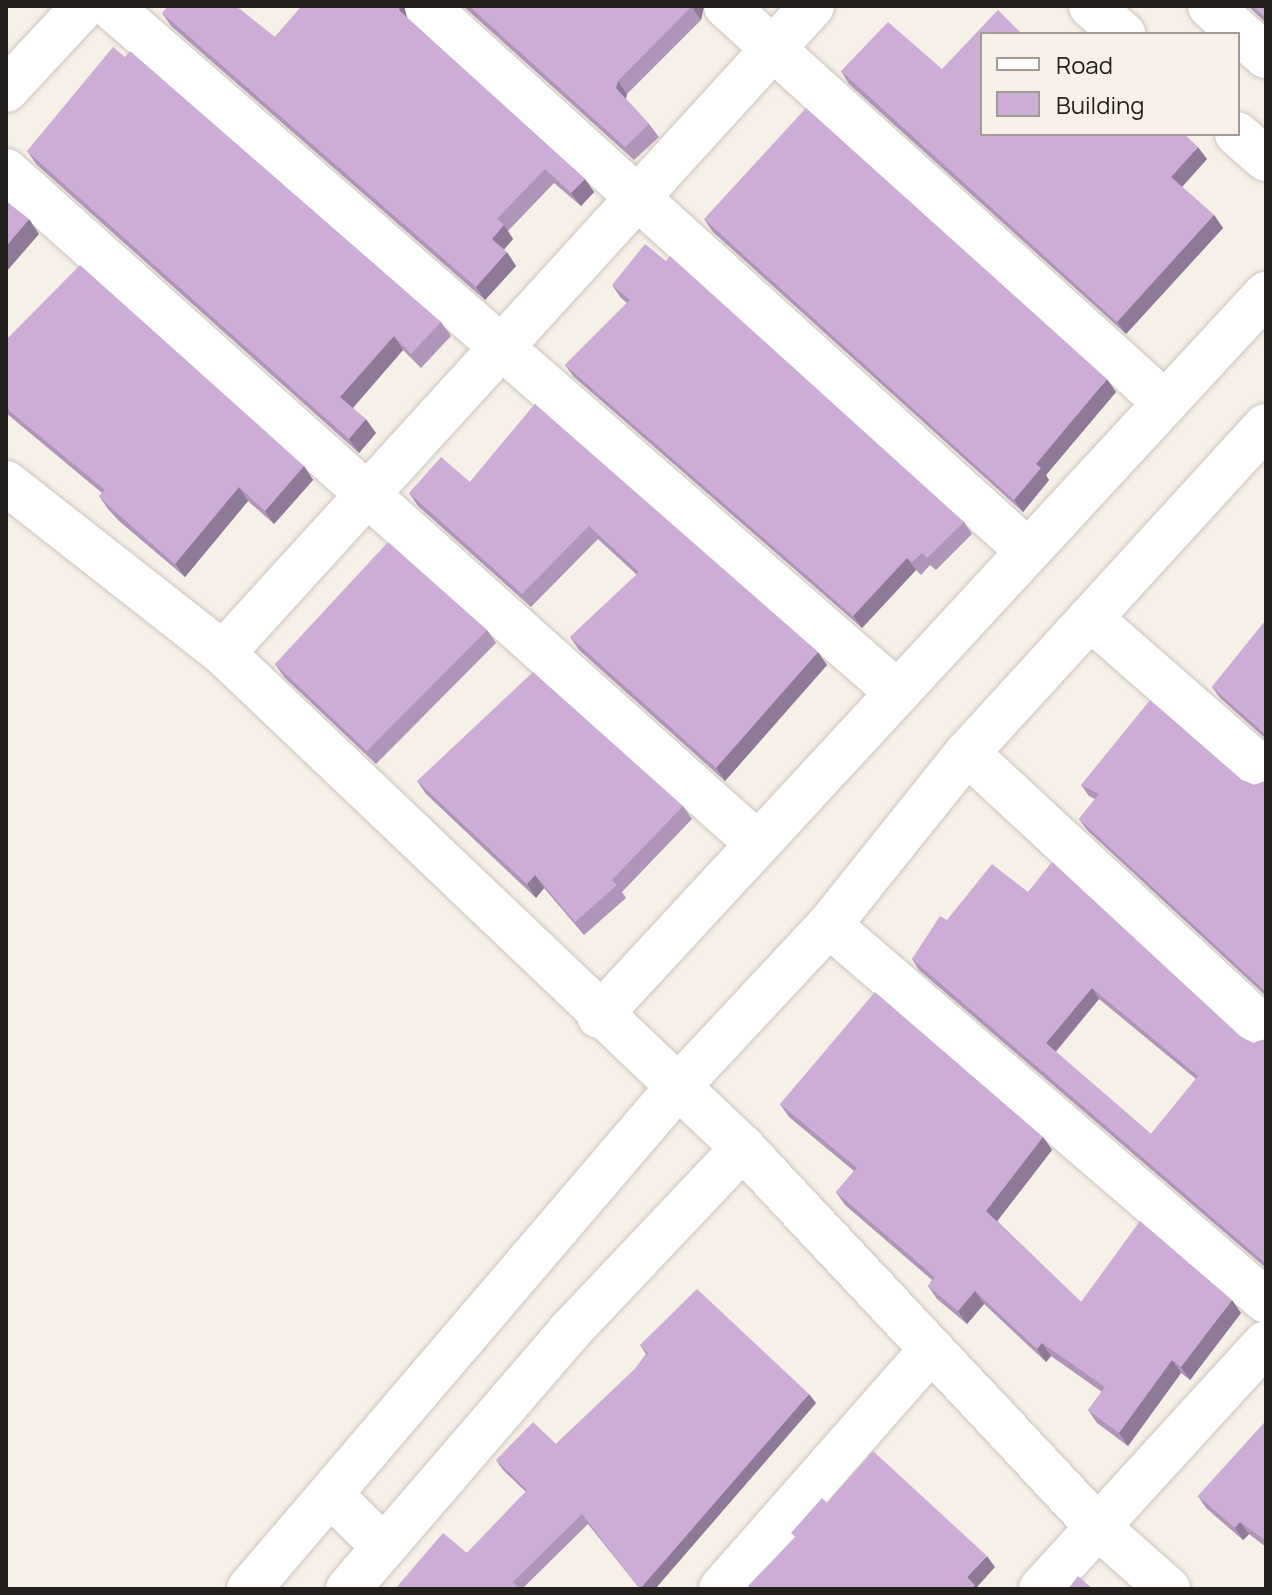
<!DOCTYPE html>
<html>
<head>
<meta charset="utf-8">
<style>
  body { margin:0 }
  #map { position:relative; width:1272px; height:1595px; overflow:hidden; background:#f6f0e8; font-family:Manrope,sans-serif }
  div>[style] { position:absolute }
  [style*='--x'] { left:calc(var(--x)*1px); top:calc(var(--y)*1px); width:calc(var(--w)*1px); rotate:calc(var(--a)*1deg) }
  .roads { filter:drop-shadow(0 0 2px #ccc5bf) drop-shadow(0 0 2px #ccc5bf) }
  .minor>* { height:44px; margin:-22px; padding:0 22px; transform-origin:22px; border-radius:22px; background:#fff }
  .wall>* { inset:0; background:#af95b8 }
  .shaded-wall>* { inset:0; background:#8e7996 }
  .building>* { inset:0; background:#cbadd6 }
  span { translate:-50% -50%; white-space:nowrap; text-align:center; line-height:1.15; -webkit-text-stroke:7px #f6f0e8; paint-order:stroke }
  .frame { position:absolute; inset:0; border:8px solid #221f1d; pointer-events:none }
  .legend { position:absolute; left:980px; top:32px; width:260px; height:104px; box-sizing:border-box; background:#f6f0e8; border:2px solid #a19c97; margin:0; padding:10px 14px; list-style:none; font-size:24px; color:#221f1d }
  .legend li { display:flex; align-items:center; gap:16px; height:40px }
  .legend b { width:40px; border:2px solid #a19c97 }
</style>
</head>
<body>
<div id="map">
  <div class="roads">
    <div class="minor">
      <div style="--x:110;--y:6;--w:1045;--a:41.08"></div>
      <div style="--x:426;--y:6;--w:812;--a:42.16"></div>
      <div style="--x:726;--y:6;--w:592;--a:42.12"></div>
      <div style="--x:1091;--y:6;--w:43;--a:41.2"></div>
      <div style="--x:1210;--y:6;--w:75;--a:41.8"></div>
      <div style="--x:6;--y:90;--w:115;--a:-47.1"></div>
      <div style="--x:1237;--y:134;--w:38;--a:41"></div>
      <div style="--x:6;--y:171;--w:1009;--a:41.83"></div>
      <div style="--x:6;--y:483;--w:276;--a:38.1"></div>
      <div style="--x:223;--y:653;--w:718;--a:43.59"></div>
      <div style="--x:743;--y:1148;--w:518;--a:46.88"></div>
      <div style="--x:1097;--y:1526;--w:95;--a:41.6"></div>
      <div style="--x:1090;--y:618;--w:234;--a:41.2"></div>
      <div style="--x:223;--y:653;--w:875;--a:-47.69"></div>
      <div style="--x:967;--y:753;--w:408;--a:42.8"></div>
      <div style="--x:829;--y:925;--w:576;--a:40.71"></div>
      <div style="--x:599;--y:1016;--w:983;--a:-47.27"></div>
      <div style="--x:331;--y:1495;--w:74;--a:44.5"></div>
      <div style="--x:249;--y:1589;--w:658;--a:-49.5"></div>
      <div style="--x:676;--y:1089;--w:224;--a:-47"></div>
      <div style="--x:829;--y:925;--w:221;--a:-51.3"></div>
      <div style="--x:967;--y:753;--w:443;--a:-47.6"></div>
      <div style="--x:348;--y:1589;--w:338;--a:-49.3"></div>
      <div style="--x:568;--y:1333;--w:255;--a:-46.6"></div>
      <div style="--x:721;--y:1589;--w:318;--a:-48.7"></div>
      <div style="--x:1041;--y:1589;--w:333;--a:-47.6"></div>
    </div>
  </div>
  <div class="wall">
    <div style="clip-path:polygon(302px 6px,404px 6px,407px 18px,585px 179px,594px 192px,581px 206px,554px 183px,508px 231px,513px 239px,504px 250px,516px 266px,485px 300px,171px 26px,162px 13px,275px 37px)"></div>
    <div style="clip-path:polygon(463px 6px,704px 6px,701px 20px,627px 94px,626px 99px,649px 124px,659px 137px,634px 160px)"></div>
    <div style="clip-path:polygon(1248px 6px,1266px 6px,1266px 23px)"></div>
    <div style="clip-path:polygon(982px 34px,1207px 159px,1182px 187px,1214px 215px,1223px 228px,1126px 334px,849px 84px,841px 71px,942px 69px)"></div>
    <div style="clip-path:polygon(27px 151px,441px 322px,451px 336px,421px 368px,403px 350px,353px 408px,376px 433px,359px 453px,37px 165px)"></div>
    <div style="clip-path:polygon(704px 219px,1116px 392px,1046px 475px,1049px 480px,1023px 512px,713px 232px)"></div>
    <div style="clip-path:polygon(612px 285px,964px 522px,972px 534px,936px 570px,930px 565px,921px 575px,916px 570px,862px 628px,574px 377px,565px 365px,627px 303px,621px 298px)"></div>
    <div style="clip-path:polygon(6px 340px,304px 466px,313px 480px,274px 524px,248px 501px,185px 577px,119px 521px,108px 509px,99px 496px,102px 493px,6px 413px)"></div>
    <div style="clip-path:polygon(535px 404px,827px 665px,725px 781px,579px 650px,570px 637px,637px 575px,598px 539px,531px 607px,418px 506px,409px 493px,470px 482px)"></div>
    <div style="clip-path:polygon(1266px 620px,1266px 739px,1220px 698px,1212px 687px)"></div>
    <div style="clip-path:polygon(487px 630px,496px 643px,376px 764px,284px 677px,275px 664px)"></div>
    <div style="clip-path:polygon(1242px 780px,1254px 785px,1266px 781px,1266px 996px,1087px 830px,1079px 819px,1095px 799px,1089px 796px,1081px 785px)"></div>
    <div style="clip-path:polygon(417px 781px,683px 806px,692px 819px,622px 892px,626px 898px,584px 935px,544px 888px,536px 898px,426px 794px)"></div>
    <div style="clip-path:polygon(evenodd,1028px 892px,1241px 1037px,1253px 1043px,1266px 1039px,1266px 1268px,919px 970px,912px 959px,947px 920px,1028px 892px,1099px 999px,1196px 1079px,1151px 1134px,1056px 1052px,1099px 999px)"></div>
    <div style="clip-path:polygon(780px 1104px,1043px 1137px,1052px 1150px,997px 1221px,1081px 1302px,1241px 1313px,1190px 1380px,1181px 1373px,1128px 1446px,1097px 1423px,1088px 1410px,1102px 1392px,1051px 1356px,1046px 1362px,984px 1304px,967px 1324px,937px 1299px,928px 1286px,932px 1280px,845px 1205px,836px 1192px,854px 1171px,789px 1117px)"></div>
    <div style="clip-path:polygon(640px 1345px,816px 1403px,655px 1589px,640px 1589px,588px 1524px,522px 1589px,395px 1589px,467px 1553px,526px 1492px,503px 1470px,496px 1460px,556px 1444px,635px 1369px,646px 1354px)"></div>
    <div style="clip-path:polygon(1266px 1421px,1266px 1547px,1249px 1534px,1243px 1540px,1206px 1508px,1198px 1496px)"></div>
  </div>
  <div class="shaded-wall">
    <div style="clip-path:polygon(398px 6px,404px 6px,409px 25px,400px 11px)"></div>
    <div style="clip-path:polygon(692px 6px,704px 6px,701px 20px,692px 7px)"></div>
    <div style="clip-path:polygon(618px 81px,627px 94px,625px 101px,616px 88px)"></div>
    <div style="clip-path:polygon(1198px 147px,1207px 159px,1180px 189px,1171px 177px)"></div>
    <div style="clip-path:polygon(585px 179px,594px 192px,581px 206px,571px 193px)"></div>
    <div style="clip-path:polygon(1214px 215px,1223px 228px,1126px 334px,1117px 322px)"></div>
    <div style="clip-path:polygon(29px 219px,39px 234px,6px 272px,6px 246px)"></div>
    <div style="clip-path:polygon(504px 225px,513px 239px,501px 252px,492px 239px)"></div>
    <div style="clip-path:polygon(507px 252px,516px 266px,485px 300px,476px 287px)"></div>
    <div style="clip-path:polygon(394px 336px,403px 350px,350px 411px,340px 397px)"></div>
    <div style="clip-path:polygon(1107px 379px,1116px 392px,1046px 475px,1049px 480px,1023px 512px,1014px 500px,1036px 464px)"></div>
    <div style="clip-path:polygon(366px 419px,376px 433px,359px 453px,349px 439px)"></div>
    <div style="clip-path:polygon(304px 466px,313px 480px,274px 524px,265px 511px)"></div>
    <div style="clip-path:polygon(239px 487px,248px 501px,185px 577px,175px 564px)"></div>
    <div style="clip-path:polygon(907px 558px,916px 570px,862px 628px,853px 616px)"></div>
    <div style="clip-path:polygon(818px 652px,827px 665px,725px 781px,716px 768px)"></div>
    <div style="clip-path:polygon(535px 875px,544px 888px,536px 898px,527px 884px)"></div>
    <div style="clip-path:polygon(1092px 988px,1099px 999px,1053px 1054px,1046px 1043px)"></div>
    <div style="clip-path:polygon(1043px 1137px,1052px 1150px,995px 1224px,986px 1211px)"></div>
    <div style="clip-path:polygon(975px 1291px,984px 1304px,967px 1324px,958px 1311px)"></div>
    <div style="clip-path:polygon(1232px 1300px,1241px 1313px,1190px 1380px,1181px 1367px)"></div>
    <div style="clip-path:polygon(1042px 1343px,1051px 1356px,1046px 1362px,1037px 1349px)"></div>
    <div style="clip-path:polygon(1172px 1360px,1181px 1373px,1128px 1446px,1119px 1433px)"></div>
    <div style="clip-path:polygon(809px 1394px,816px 1403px,655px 1589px,640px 1589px)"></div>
    <div style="clip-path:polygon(1240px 1522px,1249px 1534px,1243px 1540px,1235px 1528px)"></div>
    <div style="clip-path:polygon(987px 1556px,995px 1567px,977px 1587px,978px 1589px,972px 1589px,967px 1577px)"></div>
  </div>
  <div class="building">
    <div style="clip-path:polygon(168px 6px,236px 6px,275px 37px,302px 6px,398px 6px,400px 11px,585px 179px,571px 193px,545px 169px,497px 219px,504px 225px,492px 239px,507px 252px,476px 287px,162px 13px)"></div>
    <div style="clip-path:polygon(469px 6px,692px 6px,618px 81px,616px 88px,649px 124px,625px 147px)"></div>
    <div style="clip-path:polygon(1252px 6px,1266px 6px,1266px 18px)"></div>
    <div style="clip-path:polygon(998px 10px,1022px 34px,982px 34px,982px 134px,1184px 134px,1198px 147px,1171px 177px,1214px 215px,1117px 322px,841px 71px,888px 22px,942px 69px)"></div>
    <div style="clip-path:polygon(113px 47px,125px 57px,130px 51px,441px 322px,411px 354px,394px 336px,340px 397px,366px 419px,349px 439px,27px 151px)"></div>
    <div style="clip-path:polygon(806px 108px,1107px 379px,1036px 464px,1041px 468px,1014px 500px,704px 219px)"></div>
    <div style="clip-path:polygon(6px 201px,29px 219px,6px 246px)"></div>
    <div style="clip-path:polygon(645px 244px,666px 261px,670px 256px,964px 522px,927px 558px,922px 553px,912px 562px,907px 558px,853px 616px,565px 365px,630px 300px,612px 285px)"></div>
    <div style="clip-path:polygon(80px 265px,304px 466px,265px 511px,239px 487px,175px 564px,110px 507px,99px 496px,105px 490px,6px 408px,6px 340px)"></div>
    <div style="clip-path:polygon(535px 404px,818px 652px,716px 768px,570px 637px,639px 572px,589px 526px,522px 594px,409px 493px,441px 457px,470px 482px)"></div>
    <div style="clip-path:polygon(388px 542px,487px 630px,367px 751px,275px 664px)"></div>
    <div style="clip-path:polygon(1266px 620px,1266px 735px,1212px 687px)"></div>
    <div style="clip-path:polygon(533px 672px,683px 806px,612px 880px,617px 885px,575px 922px,535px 875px,527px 884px,417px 781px)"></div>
    <div style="clip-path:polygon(1150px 700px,1242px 780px,1254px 785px,1266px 781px,1266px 992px,1079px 819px,1099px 794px,1081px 785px)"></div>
    <div style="clip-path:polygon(evenodd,1052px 862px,1241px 1037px,1253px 1043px,1266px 1039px,1266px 1259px,1264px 1262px,912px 959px,940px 916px,947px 920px,992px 864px,1028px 892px,1052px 862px,1092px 988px,1198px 1076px,1151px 1134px,1046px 1043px,1092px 988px)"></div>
    <div style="clip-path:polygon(875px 992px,1043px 1137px,986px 1211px,1081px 1302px,1140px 1221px,1232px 1300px,1181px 1367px,1172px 1360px,1119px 1433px,1088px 1410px,1105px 1387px,1042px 1343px,1037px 1349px,975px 1291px,958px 1311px,928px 1286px,935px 1277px,836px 1192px,857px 1168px,780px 1104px)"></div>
    <div style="clip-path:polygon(697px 1289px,809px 1394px,640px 1589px,582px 1514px,513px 1582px,520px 1589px,395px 1589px,443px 1533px,467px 1553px,527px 1490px,496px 1460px,533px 1422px,556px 1444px,635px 1369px,648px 1353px,640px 1345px)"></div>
    <div style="clip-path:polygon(1266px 1421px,1266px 1541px,1240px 1522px,1235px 1528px,1198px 1496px)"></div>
    <div style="clip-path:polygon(873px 1451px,987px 1556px,967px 1577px,975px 1585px,972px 1589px,752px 1589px,748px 1586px,795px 1537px,791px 1533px,822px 1498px,827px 1503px)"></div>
    <div style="clip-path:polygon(1078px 1576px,1093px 1589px,1068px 1589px)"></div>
  </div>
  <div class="frame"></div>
  <ul class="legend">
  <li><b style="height:10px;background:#fff"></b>Road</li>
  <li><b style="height:22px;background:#cbadd6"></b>Building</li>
  </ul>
</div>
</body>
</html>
